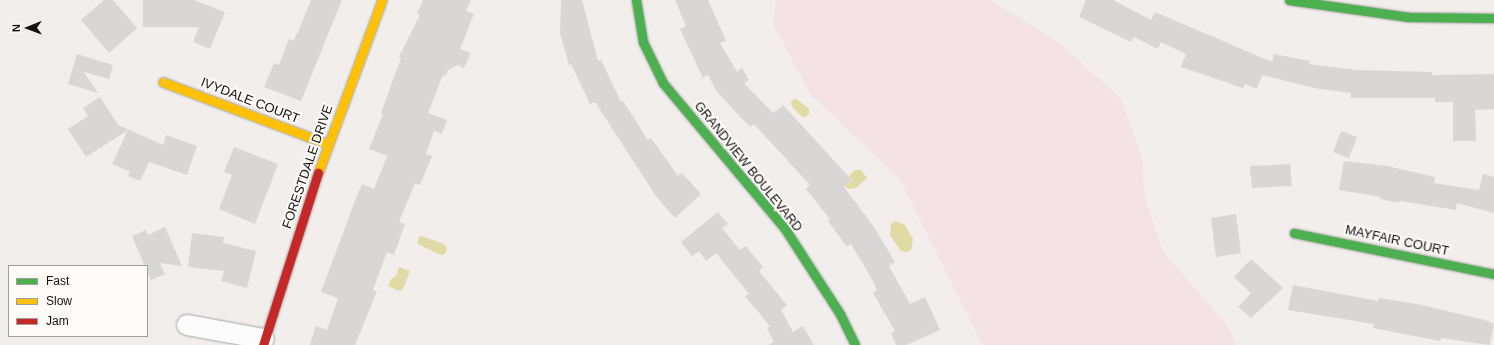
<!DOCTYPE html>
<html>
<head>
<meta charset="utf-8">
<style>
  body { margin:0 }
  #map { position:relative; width:1494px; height:345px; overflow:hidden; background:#f1eeec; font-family:Arial,sans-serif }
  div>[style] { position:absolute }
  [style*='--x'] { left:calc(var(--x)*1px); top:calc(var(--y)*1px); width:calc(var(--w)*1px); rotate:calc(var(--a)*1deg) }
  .green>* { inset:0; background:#f4e2e4 }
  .water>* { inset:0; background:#e0dba4 }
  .building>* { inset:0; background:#d9d7d6 }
  .roads { filter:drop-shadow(0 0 1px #a8a6a4) drop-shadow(0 0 1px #a8a6a4) }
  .street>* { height:20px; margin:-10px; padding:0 10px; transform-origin:10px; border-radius:10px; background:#fdfcfc }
  .fast>* { height:9px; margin:-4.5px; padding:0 4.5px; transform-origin:4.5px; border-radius:4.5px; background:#4caf50 }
  .slow>* { height:9px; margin:-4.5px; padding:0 4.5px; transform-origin:4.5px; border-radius:4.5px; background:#ffc107 }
  .jam>* { height:9px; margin:-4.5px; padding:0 4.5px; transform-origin:4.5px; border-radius:4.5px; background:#c62828 }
  span { translate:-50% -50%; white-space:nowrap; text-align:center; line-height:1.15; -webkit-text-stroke:4px #fffbf8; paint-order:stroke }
  .street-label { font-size:13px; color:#131211 }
  .legend { position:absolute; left:8px; top:265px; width:140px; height:72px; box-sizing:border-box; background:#fffbf8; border:1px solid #a19e9c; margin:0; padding:5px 7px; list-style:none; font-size:12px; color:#131211 }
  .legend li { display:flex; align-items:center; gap:8px; height:20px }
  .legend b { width:20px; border:1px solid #a19e9c }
  .north { position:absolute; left:8px; top:8px; width:40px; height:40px; -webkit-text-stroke:3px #fffbf8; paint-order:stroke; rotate:269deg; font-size:11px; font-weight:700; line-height:16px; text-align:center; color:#131211 }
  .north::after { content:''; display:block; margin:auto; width:14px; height:18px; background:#131211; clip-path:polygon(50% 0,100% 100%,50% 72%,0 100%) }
</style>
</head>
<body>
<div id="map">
  <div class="green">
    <div style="clip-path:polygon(776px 0,990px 0,1057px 41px,1121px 99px,1142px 158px,1145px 198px,1163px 252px,1225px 323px,1237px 345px,983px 345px,898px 177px,811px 95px,773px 24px)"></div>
  </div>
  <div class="water">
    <div style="clip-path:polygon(795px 98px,809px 109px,809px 114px,805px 117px,802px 117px,792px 107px,791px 102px)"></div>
    <div style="clip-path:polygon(854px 170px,861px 170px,867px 178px,856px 188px,848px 189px,845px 186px,852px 180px,849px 176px)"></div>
    <div style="clip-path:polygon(895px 221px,905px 225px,913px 239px,911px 250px,907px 252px,901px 251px,890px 235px,891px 224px)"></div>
    <div style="clip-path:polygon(421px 236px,442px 243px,447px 247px,445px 254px,441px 255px,418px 244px,418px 238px)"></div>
    <div style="clip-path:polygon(399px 267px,410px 271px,403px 289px,399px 291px,388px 286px,391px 279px,396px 276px)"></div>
  </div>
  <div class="building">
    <div style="clip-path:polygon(104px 0,113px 0,137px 28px,109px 53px,81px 20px)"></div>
    <div style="clip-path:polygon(143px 0,194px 0,225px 12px,210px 49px,193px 42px,199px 27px,143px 27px)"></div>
    <div style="clip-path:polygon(311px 0,342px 0,301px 101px,264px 87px,274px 63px,279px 65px,289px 39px,293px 41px,298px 32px)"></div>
    <div style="clip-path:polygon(423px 0,471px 0,466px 11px,474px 14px,460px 49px,471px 53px,464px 68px,458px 65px,448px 70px,446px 76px,443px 75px,428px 113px,447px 120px,442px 134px,434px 131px,426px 154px,432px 156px,420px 185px,415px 183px,399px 222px,405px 224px,394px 255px,387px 252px,373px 290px,377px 291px,355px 345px,310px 345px,316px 326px,327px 330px,338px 298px,321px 292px,356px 198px,362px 184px,374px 189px,387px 156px,369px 149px,383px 114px,381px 113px,401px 58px,399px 57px,420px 15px,417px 14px)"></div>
    <div style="clip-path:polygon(561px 0,582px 0,598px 61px,601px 60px,621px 102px,623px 101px,648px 140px,651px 138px,678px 176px,682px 173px,701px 194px,675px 218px,656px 196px,595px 102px,590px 104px,571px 64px,569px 65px,560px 33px)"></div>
    <div style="clip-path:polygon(675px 0,708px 0,726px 41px,720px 43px,737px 72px,742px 68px,749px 80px,744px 83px,773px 113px,783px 105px,852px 180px,844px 187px,874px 227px,895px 262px,889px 266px,910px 304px,925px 297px,940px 330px,906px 345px,896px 345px,891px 333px,895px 331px,873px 293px,877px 290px,873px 281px,851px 244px,847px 247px,828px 221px,830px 219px,806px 189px,810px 185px,754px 124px,750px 127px,717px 92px,708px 75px,703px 78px,680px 29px,686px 26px)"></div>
    <div style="clip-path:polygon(1086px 0,1113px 0,1151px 20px,1155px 12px,1272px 62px,1274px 54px,1310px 61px,1309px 64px,1356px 70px,1432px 72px,1432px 75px,1494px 74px,1494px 109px,1475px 110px,1476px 141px,1453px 141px,1453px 102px,1435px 102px,1435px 98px,1351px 98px,1351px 93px,1314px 88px,1262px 75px,1257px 89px,1245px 84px,1243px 88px,1181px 67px,1186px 54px,1161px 42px,1158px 49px,1134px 37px,1131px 42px,1079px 17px)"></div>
    <div style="clip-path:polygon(77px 54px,113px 65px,109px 79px,84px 72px,98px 93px,68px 84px)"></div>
    <div style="clip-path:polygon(100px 97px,118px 125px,163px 145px,166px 135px,197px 146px,187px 175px,149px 162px,140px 181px,128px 176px,130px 172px,112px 164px,128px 130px,86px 157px,68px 129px,88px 116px,83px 108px)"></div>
    <div style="clip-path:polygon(1341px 131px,1357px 137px,1349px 158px,1333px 152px)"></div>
    <div style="clip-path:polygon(234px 147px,278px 164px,255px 224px,219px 209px,232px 175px,224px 172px)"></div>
    <div style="clip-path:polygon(1344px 161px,1387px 166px,1435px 177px,1434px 183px,1479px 190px,1483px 174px,1494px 177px,1494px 213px,1457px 203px,1456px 210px,1400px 201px,1399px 203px,1380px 199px,1381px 197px,1339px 190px)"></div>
    <div style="clip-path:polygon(1290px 164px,1292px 186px,1252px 188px,1250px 166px)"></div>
    <div style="clip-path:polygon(718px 212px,728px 224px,722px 228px,740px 250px,746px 246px,763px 267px,759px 271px,787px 305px,781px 310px,793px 332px,803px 326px,814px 345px,768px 345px,774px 342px,767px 328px,770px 326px,745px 296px,749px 294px,716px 253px,706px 261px,699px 251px,692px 256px,681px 242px)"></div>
    <div style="clip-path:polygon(1236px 214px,1241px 253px,1216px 257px,1211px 218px)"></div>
    <div style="clip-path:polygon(165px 227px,182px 266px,160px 263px,165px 274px,151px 280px,132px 236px,146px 230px,148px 235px)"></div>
    <div style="clip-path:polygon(192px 233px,224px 237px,223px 243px,256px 251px,247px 288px,221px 281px,224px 271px,188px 267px)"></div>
    <div style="clip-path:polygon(1251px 259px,1283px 288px,1251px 318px,1238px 307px,1251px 293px,1234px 277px)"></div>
    <div style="clip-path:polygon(1293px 285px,1378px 301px,1379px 298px,1417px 304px,1485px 320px,1494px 324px,1490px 345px,1441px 338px,1440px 341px,1373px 328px,1374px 324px,1288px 310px)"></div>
  </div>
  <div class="roads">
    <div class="street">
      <div style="--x:187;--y:325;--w:78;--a:10.3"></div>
    </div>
    <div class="fast">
      <div style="--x:636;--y:0;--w:43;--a:80.5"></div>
      <div style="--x:643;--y:42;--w:46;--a:64"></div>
      <div style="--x:663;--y:83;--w:190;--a:50.1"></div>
      <div style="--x:785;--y:229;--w:101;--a:57.1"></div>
      <div style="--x:840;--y:314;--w:34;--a:64"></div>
      <div style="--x:1289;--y:0;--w:121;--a:8.1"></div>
      <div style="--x:1409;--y:17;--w:85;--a:0.7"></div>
      <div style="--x:1294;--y:233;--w:204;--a:11.6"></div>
    </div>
    <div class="slow">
      <div style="--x:163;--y:82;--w:176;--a:20.6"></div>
      <div style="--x:318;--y:173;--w:184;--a:-69.7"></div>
    </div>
    <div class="jam">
      <div style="--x:263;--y:345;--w:181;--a:-72.3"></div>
    </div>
  </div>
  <div class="street-label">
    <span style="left:250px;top:101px;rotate:21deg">IVYDALE COURT</span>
    <span style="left:308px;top:167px;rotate:-71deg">FORESTDALE DRIVE</span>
    <span style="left:748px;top:167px;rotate:51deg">GRANDVIEW BOULEVARD</span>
    <span style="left:1397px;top:241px;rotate:12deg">MAYFAIR COURT</span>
  </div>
  <ul class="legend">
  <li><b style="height:5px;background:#4caf50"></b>Fast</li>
  <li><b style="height:5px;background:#ffc107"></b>Slow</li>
  <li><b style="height:5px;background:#c62828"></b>Jam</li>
  </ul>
  <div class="north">N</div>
</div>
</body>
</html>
